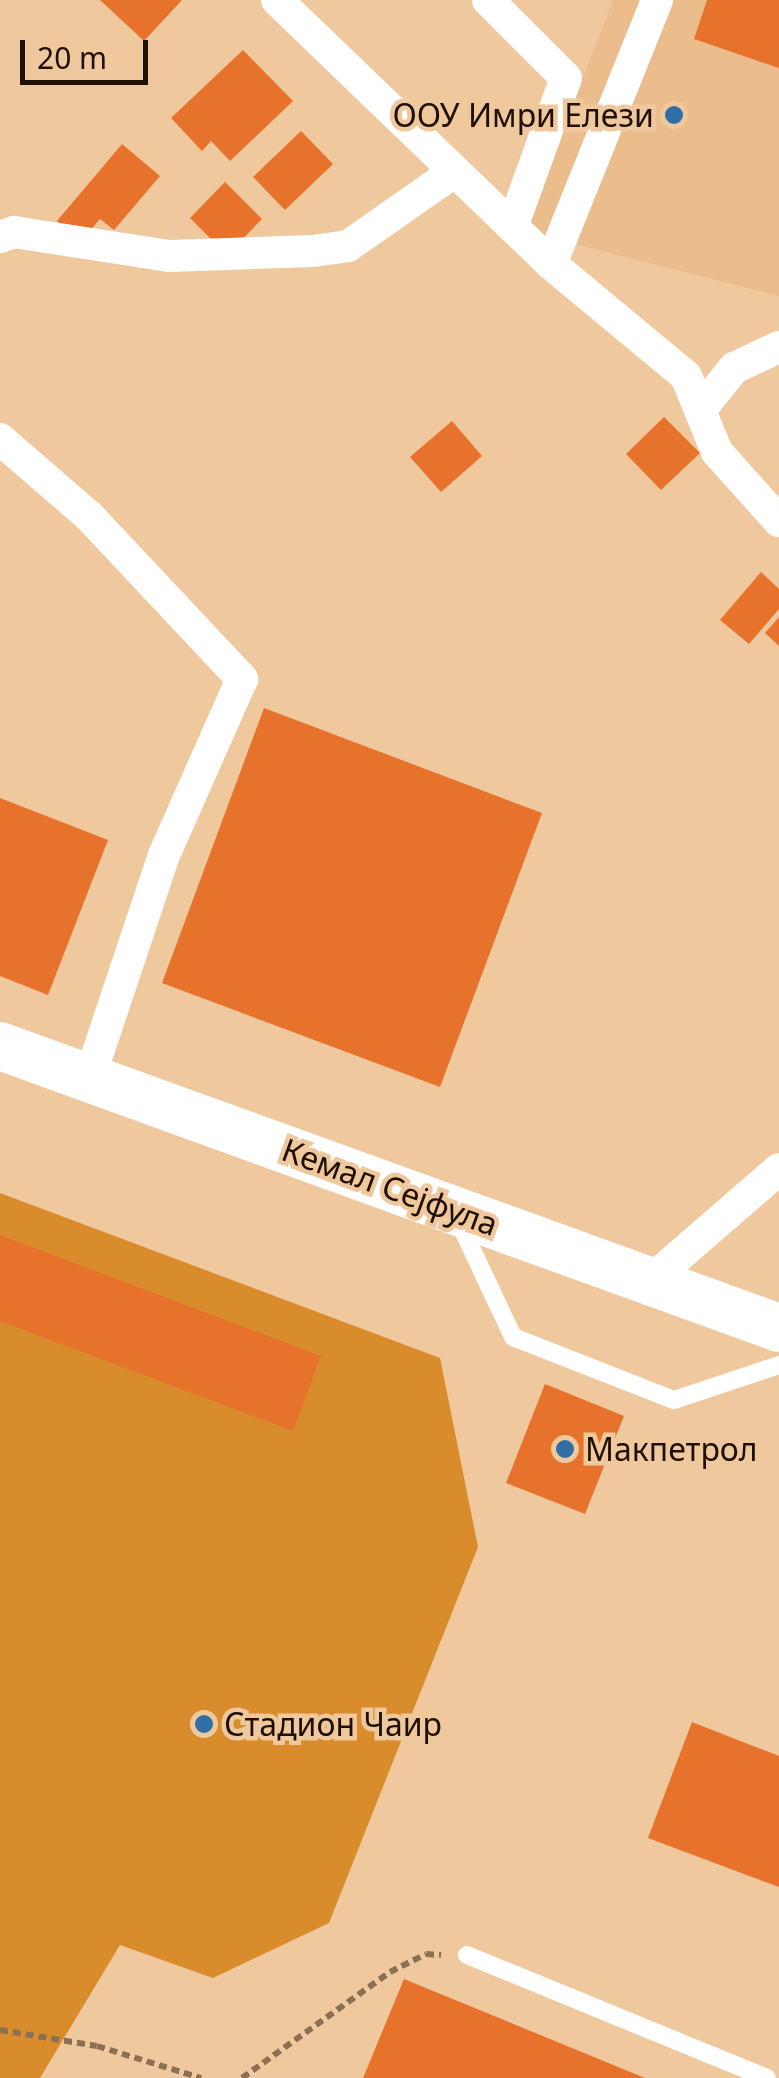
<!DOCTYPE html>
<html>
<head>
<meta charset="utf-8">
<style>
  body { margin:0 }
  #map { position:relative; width:779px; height:2078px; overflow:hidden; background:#f0c89e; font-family:"Noto Sans",sans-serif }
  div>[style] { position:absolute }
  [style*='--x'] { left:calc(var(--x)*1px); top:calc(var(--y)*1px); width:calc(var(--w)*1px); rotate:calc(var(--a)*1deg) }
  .built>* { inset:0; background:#ebbd8d }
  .green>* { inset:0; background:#d88c2c }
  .building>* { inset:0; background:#e7722b }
  .path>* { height:6px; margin-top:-3px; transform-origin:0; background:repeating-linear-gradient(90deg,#8b7053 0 8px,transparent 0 13px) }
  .lane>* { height:18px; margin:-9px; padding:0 9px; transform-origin:9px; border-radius:9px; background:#fff }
  .street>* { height:32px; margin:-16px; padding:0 16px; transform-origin:16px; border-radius:16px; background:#fff }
  .secondary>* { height:48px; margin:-24px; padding:0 24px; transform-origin:24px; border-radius:24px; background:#fff }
  .dots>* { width:28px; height:28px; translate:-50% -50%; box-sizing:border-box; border:5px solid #f0c89e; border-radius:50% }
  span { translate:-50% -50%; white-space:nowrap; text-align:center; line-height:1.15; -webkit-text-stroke:9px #f0c89e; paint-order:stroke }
  .poi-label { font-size:32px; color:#1e1002 }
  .right { translate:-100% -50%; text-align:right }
  .left { translate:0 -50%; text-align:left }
  .street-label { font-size:32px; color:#1e1002 }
  .scale { position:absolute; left:20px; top:40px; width:128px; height:45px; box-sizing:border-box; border:5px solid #1e1002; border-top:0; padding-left:12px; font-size:30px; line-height:35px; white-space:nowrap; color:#1e1002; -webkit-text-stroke:8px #f0c89e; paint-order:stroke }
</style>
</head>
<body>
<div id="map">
  <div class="built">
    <div style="clip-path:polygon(613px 0,779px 0,779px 296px,524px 231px)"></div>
  </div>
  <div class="green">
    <div style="clip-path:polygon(0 1193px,440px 1358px,478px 1547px,329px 1923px,213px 1978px,120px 1945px,40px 2078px,0 2078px)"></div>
  </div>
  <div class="building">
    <div style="clip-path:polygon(100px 0,182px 0,144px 41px)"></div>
    <div style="clip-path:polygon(707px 0,779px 0,779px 68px,694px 39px)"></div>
    <div style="clip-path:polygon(243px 50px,293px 101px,230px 161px,211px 141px,202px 151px,171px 118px)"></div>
    <div style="clip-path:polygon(301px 131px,333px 164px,285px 210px,253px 177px)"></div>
    <div style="clip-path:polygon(122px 144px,160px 176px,114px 230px,100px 219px,81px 241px,57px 221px)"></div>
    <div style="clip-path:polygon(225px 182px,262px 219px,227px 255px,190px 218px)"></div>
    <div style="clip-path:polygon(664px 417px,700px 453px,661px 490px,626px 454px)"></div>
    <div style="clip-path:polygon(452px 421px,482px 456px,441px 492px,410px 457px)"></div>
    <div style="clip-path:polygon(761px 572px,779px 589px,779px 609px,749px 644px,720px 620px)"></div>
    <div style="clip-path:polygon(779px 617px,779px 646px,765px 633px)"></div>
    <div style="clip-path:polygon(264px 708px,542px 813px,440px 1087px,162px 983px)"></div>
    <div style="clip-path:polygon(0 798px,108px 840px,48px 995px,0 976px)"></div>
    <div style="clip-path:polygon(0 1235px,321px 1356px,293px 1431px,0 1321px)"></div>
    <div style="clip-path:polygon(545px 1384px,624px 1416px,585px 1514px,506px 1483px)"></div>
    <div style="clip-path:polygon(692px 1722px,779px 1756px,779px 1887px,648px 1838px)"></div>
    <div style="clip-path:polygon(404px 1979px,645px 2078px,363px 2078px)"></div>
  </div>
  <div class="path">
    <div style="--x:0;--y:2030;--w:98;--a:9.4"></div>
    <div style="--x:97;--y:2046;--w:109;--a:17.1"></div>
    <div style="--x:242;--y:2078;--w:182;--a:-35.6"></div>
    <div style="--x:390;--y:1972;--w:40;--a:-26.6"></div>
    <div style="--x:426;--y:1954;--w:15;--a:4"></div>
  </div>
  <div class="lane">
    <div style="--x:458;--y:1220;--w:129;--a:64.8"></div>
    <div style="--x:513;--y:1337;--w:173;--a:21.4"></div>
    <div style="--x:674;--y:1400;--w:111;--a:-18.4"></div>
    <div style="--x:467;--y:1955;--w:324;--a:22.3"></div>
  </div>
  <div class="street">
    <div style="--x:277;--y:0;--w:380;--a:43.9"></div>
    <div style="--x:551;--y:264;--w:175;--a:39.7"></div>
    <div style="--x:686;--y:376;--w:82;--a:67.8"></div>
    <div style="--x:717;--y:452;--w:93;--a:48.1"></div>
    <div style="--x:488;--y:0;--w:110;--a:45"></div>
    <div style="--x:566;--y:78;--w:158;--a:109.9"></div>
    <div style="--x:0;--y:237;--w:15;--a:-20"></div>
    <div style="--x:14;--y:232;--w:157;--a:8.8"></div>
    <div style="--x:169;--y:256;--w:144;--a:-2"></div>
    <div style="--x:313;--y:251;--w:35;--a:-8"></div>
    <div style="--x:348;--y:246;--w:129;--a:-34.9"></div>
    <div style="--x:551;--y:264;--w:284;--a:-68.1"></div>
    <div style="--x:701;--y:409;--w:53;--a:-51.2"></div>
    <div style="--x:734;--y:368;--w:50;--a:-25"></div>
    <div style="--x:0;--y:439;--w:118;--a:40.9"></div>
    <div style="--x:89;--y:516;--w:224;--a:46.8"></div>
    <div style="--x:242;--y:679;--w:193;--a:113.9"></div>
    <div style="--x:164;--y:855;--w:236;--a:108.5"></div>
    <div style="--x:651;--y:1280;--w:169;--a:-40.9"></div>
  </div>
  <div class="secondary">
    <div style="--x:0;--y:1046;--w:828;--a:19.9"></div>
  </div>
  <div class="dots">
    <div style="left:674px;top:115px;background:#306fa6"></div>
    <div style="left:565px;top:1449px;background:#306fa6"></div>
    <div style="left:204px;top:1724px;background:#306fa6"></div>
  </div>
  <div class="poi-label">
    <span class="right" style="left:654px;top:115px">ООУ Имри Елези</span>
    <span class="left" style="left:585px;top:1449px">Макпетрол</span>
    <span class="left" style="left:224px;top:1724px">Стадион Чаир</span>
  </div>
  <div class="street-label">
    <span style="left:390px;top:1187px;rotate:20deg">Кемал Сејфула</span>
  </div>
  <div class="scale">20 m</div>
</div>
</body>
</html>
